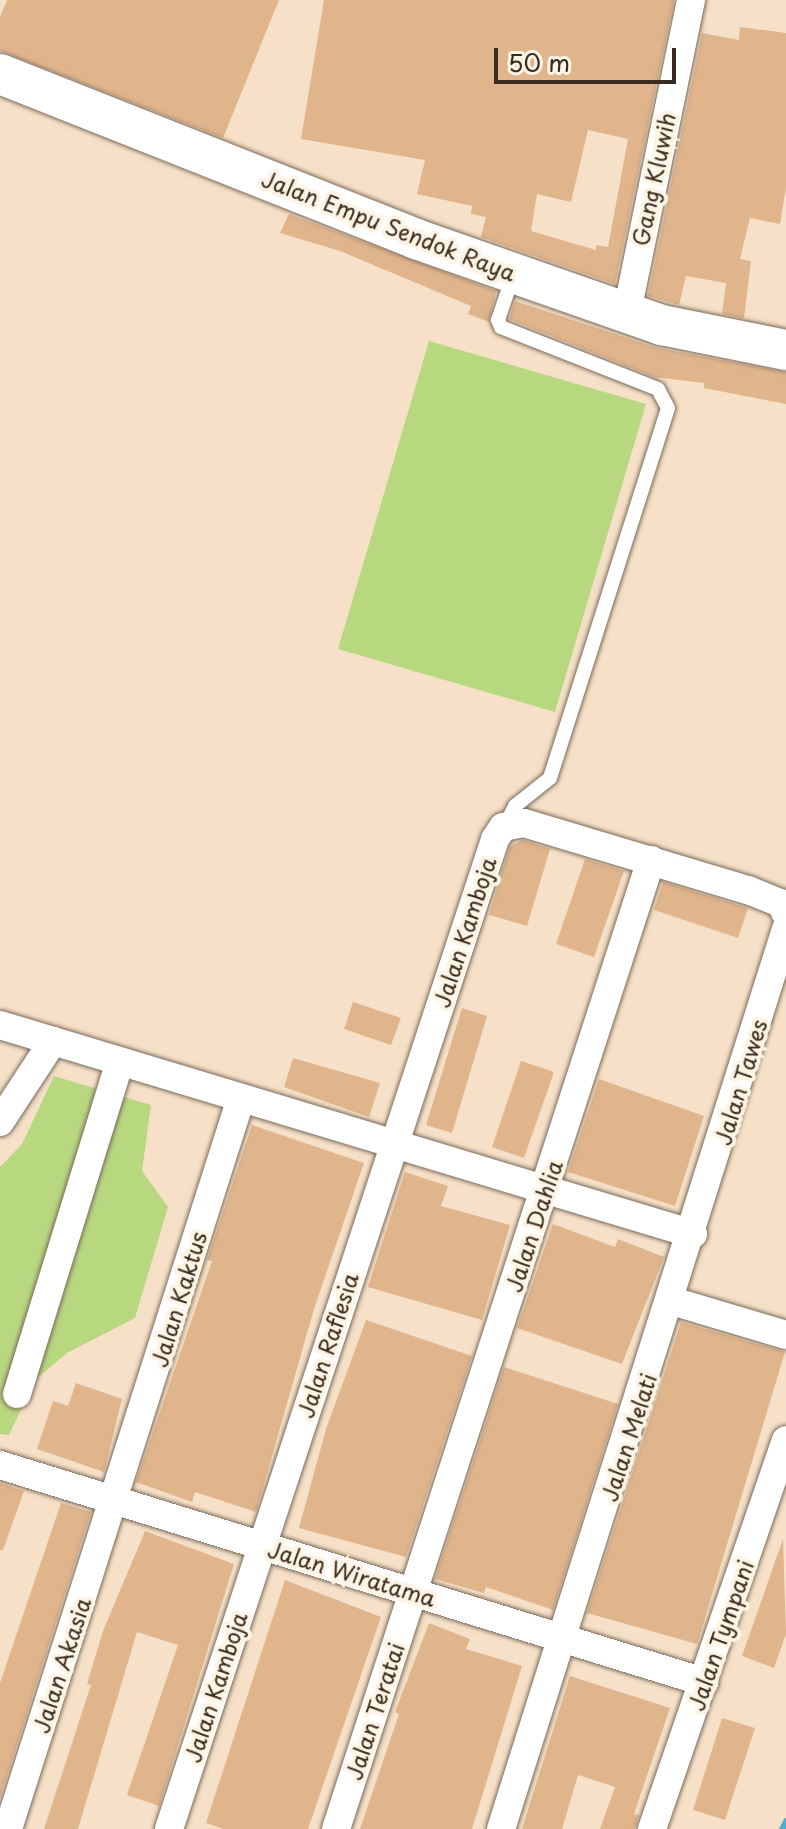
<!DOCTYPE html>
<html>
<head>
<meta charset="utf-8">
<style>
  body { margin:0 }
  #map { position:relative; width:786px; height:1829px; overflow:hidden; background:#f6e1c8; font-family:"Playpen Sans",sans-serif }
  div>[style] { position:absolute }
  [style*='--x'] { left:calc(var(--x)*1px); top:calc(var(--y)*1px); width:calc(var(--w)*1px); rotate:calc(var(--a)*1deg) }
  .green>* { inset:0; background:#b8d880 }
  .stream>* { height:7px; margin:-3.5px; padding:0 3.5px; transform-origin:3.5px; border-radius:3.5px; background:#4fadce }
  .building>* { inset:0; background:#e0b58c }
  .roads { filter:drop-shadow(0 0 2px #7c6a5a) drop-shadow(0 0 2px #7c6a5a) }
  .service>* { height:14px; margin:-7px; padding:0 7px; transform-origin:7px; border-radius:7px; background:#fff }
  .minor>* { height:28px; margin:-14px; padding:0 14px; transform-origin:14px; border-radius:14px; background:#fff }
  .secondary>* { height:40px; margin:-20px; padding:0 20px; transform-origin:20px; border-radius:20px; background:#fff }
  span { translate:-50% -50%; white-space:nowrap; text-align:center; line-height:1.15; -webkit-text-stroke:8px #fcf5e5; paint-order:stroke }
  .street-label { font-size:22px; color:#3b2a1e }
  .scale { position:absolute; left:494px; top:48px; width:182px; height:36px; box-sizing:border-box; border:4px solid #3b2a1e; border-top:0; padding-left:10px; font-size:24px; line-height:28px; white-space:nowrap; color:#3b2a1e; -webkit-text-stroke:6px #fcf5e5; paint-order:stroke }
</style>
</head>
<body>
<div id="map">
  <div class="green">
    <div style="clip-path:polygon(429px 341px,646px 404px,555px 712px,338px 649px)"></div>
    <div style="clip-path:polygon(54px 1076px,151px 1105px,142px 1171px,168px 1207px,135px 1318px,67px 1353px,35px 1380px,9px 1435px,0 1434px,0 1167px,22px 1144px)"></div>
  </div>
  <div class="stream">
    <div style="--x:782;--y:1829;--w:9;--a:-63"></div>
  </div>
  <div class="building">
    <div style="clip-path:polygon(7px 0,279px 0,223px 138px,0 51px,0 17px)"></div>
    <div style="clip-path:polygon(evenodd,324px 0,674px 0,615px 284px,481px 237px,486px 217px,471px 214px,472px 206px,417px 194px,425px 160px,301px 139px,324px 0,588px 130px,628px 139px,608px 247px,596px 245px,596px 250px,531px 231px,537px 194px,571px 202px,588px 130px)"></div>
    <div style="clip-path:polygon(740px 27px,786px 33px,786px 187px,780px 224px,750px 218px,740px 259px,751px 261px,744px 318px,722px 314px,726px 283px,686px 276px,679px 305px,648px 296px,702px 33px,739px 40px)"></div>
    <div style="clip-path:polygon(289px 214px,496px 291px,489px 322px,468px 314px,471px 306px,340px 251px,280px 233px)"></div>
    <div style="clip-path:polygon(515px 301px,657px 348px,786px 372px,786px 404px,704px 388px,704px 383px,654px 377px,509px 319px)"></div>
    <div style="clip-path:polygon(523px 840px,550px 849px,527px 926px,489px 915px,510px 846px)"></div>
    <div style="clip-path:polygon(585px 859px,624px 871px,594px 957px,556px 944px)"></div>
    <div style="clip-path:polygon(663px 882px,748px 908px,738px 938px,654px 910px)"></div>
    <div style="clip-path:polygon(353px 1002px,401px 1018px,391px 1045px,344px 1029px)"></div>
    <div style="clip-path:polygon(462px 1008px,487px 1016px,452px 1133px,426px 1125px)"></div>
    <div style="clip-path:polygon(293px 1058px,380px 1083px,369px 1117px,284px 1087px)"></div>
    <div style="clip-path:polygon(521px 1061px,554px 1072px,524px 1158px,492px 1147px)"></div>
    <div style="clip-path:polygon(599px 1079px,704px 1116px,675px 1206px,568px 1172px)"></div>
    <div style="clip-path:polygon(252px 1125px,364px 1163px,314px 1309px,256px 1512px,195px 1492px,192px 1502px,136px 1482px,212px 1261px,207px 1260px)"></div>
    <div style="clip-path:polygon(405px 1172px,448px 1186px,441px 1206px,510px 1225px,482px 1320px,368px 1287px)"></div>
    <div style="clip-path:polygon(553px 1224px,615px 1247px,618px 1239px,664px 1257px,622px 1364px,517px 1328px)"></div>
    <div style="clip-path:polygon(366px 1320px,472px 1356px,406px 1557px,299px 1528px,326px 1429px)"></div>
    <div style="clip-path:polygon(681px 1322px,785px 1352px,697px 1644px,587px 1613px)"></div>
    <div style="clip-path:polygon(504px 1367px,618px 1404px,553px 1610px,486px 1587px,484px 1593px,435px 1579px)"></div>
    <div style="clip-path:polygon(76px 1383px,122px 1399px,104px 1472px,37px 1449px,53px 1401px,68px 1406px)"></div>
    <div style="clip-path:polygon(0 1483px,24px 1491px,3px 1550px,0 1550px)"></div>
    <div style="clip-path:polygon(61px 1503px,91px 1512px,0 1798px,0 1683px)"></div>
    <div style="clip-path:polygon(145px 1531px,234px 1564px,161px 1800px,159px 1806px,127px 1795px,178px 1645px,137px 1632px,78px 1829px,44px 1829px,91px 1685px,87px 1684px,103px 1631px)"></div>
    <div style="clip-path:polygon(783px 1539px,786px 1634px,774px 1668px,742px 1656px)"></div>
    <div style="clip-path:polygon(285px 1580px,381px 1617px,308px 1829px,223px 1829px,206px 1823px)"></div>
    <div style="clip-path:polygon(429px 1623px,470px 1639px,466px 1649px,522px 1666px,472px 1829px,360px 1829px,399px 1714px,395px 1712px)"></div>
    <div style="clip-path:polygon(570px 1676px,670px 1708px,634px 1814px,639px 1815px,635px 1829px,600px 1829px,615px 1787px,578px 1775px,562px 1829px,522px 1829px)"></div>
    <div style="clip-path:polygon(722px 1718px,755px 1728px,725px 1820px,693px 1810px)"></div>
  </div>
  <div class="roads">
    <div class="service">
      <div style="--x:504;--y:827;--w:24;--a:-62"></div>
      <div style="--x:515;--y:806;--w:45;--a:-38.7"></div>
      <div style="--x:550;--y:778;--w:388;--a:-72.3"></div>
      <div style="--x:668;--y:408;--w:21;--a:-118"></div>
      <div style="--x:658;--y:389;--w:169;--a:-158.5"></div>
      <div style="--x:501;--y:327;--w:8;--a:-113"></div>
      <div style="--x:498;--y:320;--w:46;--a:-71.2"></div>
    </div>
    <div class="minor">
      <div style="--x:627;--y:312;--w:318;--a:-78.4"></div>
      <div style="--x:0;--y:1025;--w:724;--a:16.78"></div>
      <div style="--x:0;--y:1122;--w:97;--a:-56.8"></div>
      <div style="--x:672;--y:1301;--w:119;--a:16.6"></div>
      <div style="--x:17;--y:1394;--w:348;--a:-72.8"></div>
      <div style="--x:0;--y:1465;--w:737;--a:17.13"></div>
      <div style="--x:8;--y:1829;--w:767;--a:-72.32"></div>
      <div style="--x:169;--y:1829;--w:1042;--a:-71.77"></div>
      <div style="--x:495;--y:839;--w:14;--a:-56"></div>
      <div style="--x:503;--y:827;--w:21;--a:-11"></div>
      <div style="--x:524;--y:823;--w:234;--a:16.7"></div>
      <div style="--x:748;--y:890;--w:35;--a:22"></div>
      <div style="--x:781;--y:903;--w:12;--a:66"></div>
      <div style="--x:336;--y:1829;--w:1019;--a:-71.99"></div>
      <div style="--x:501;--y:1829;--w:944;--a:-72.43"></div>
      <div style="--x:652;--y:1829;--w:411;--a:-71"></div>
    </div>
    <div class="secondary">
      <div style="--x:0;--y:74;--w:448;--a:21.6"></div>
      <div style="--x:416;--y:239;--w:261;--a:19.3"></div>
      <div style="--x:662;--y:325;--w:126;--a:11.4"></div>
    </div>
  </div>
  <div class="street-label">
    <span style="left:653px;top:179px;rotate:-78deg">Gang Kluwih</span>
    <span style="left:389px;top:225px;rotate:21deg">Jalan Empu Sendok Raya</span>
    <span style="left:464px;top:932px;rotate:-72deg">Jalan Kamboja</span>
    <span style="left:740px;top:1082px;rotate:-73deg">Jalan Tawes</span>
    <span style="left:533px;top:1226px;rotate:-72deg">Jalan Dahlia</span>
    <span style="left:178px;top:1299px;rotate:-73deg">Jalan Kaktus</span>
    <span style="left:327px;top:1345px;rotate:-72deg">Jalan Raflesia</span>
    <span style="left:628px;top:1437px;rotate:-72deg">Jalan Melati</span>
    <span style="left:352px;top:1573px;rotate:17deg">Jalan Wiratama</span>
    <span style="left:720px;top:1635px;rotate:-71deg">Jalan Tympani</span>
    <span style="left:61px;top:1665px;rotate:-72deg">Jalan Akasia</span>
    <span style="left:215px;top:1687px;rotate:-72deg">Jalan Kamboja</span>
    <span style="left:374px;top:1711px;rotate:-72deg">Jalan Teratai</span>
  </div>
  <div class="scale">50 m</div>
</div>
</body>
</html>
